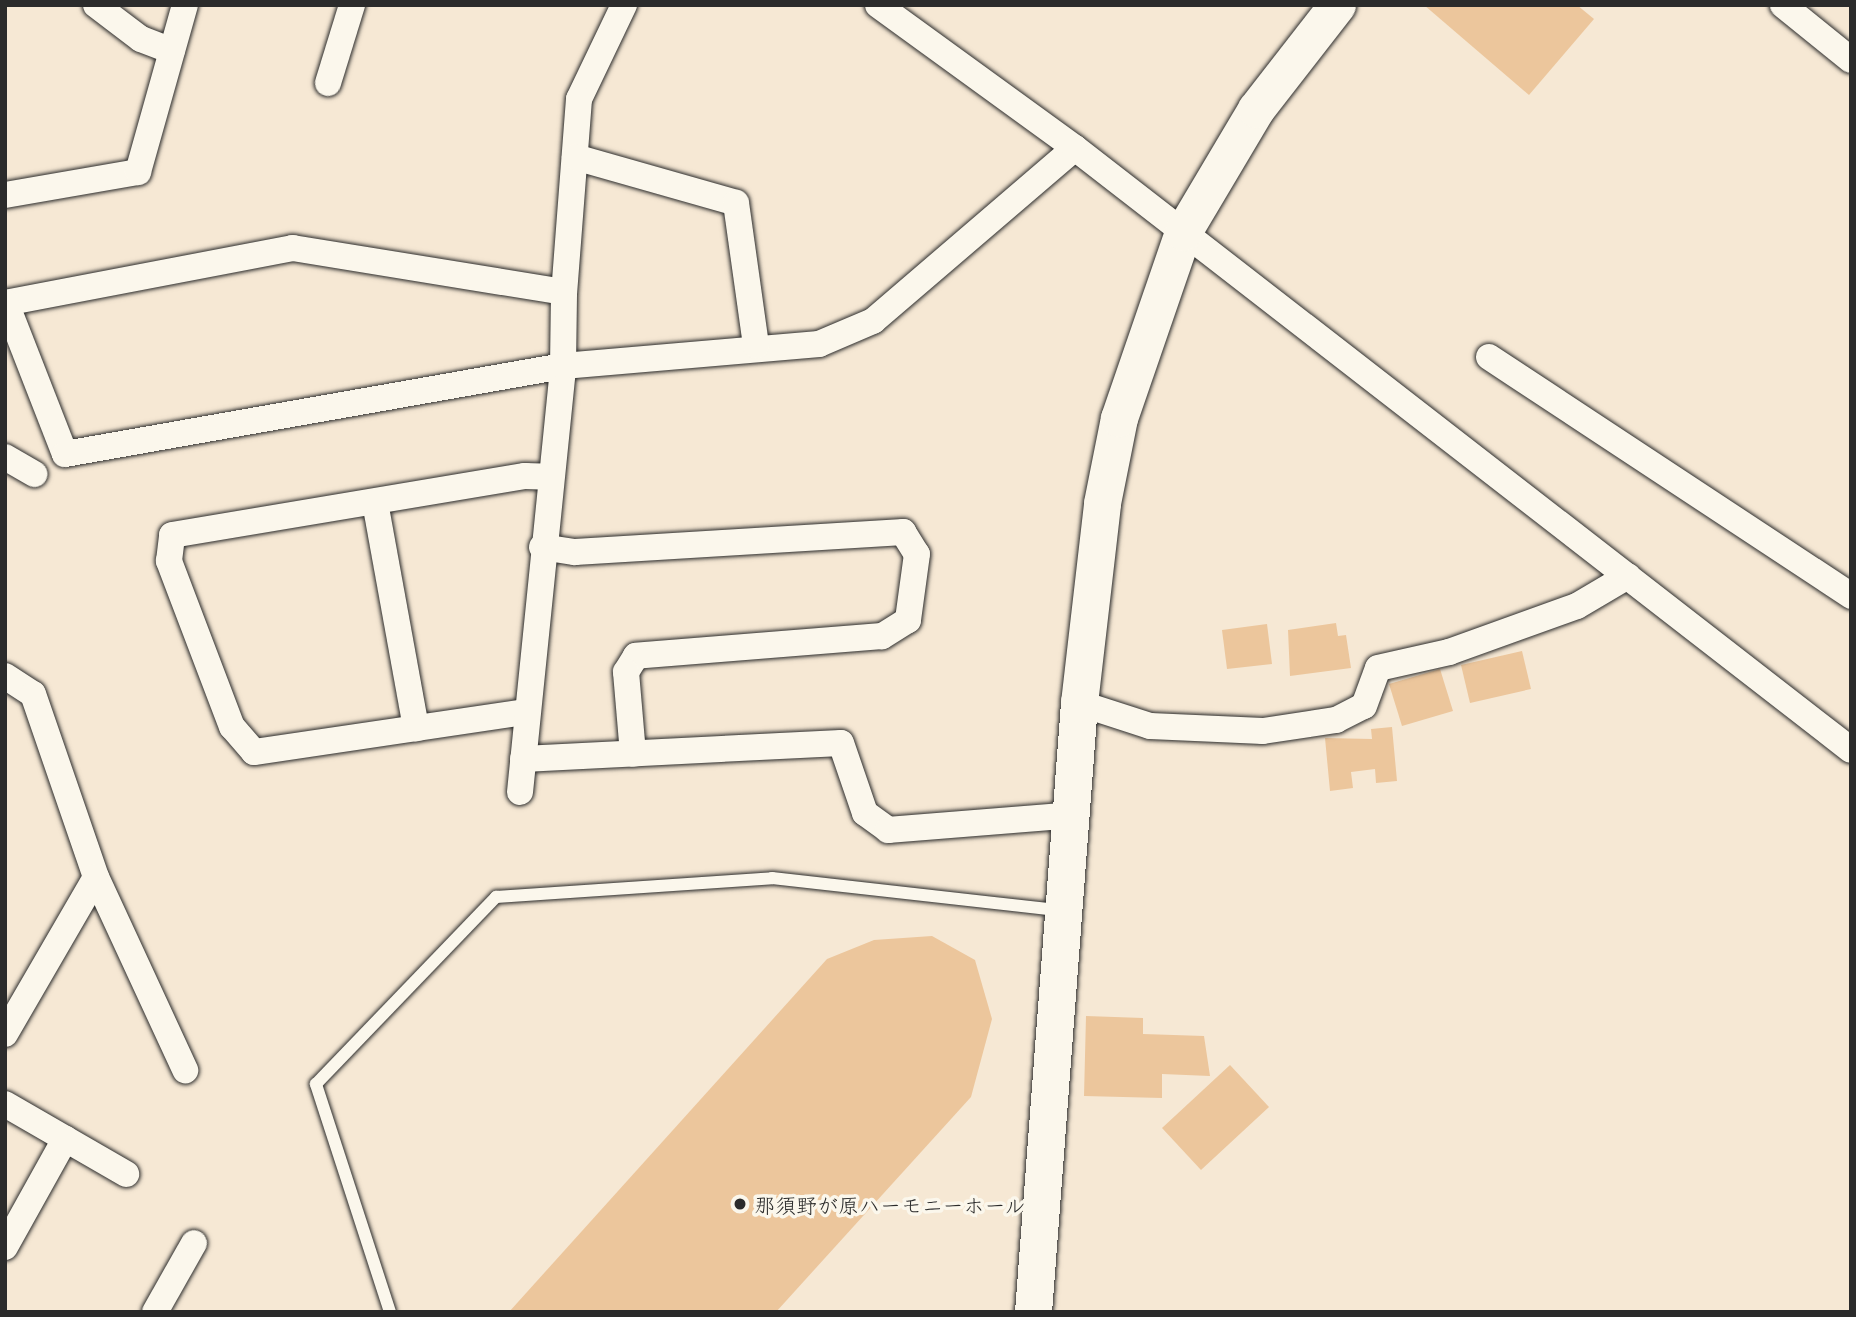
<!DOCTYPE html>
<html>
<head>
<meta charset="utf-8">
<style>
  body { margin:0 }
  #map { position:relative; width:1856px; height:1317px; overflow:hidden; background:#f6e8d4; font-family:"Playpen Sans","Klee One",sans-serif }
  div>[style] { position:absolute }
  .building>* { inset:0; background:#ecc69c }
  .roads { filter:drop-shadow(0 0 2px #2b2b2b) drop-shadow(0 0 2px #2b2b2b) }
  .lane>* { height:12px; margin:-6px; padding:0 6px; transform-origin:6px; border-radius:6px; background:#fbf7ec }
  .street>* { height:26px; margin:-13px; padding:0 13px; transform-origin:13px; border-radius:13px; background:#fbf7ec }
  .secondary>* { height:37px; margin:-18.5px; padding:0 18.5px; transform-origin:18.5px; border-radius:18.5px; background:#fbf7ec }
  .dots>* { width:19px; height:19px; translate:-50% -50%; box-sizing:border-box; border:4px solid #fbf7ec; border-radius:50% }
  span { translate:-50% -50%; white-space:nowrap; text-align:center; line-height:1.15; -webkit-text-stroke:7px #fbf7ec; paint-order:stroke }
  .poi-label { font-size:21px; color:#2b2b2b }
  .left { translate:0 -50%; text-align:left }
  .frame { position:absolute; inset:0; border:7px solid #2b2b2b; pointer-events:none }
</style>
</head>
<body>
<div id="map">
  <div class="building">
    <i style="clip-path:polygon(1424px 5px,1577px 5px,1594px 19px,1529px 95px)"></i>
    <i style="clip-path:polygon(1336px 623px,1338px 636px,1346px 635px,1351px 668px,1290px 676px,1288px 630px)"></i>
    <i style="clip-path:polygon(1267px 624px,1272px 664px,1227px 669px,1222px 630px)"></i>
    <i style="clip-path:polygon(1522px 651px,1531px 689px,1470px 703px,1461px 665px)"></i>
    <i style="clip-path:polygon(1440px 669px,1453px 711px,1402px 726px,1389px 684px)"></i>
    <i style="clip-path:polygon(1392px 727px,1397px 781px,1376px 783px,1375px 769px,1351px 772px,1353px 788px,1330px 791px,1325px 738px,1372px 739px,1371px 729px)"></i>
    <i style="clip-path:polygon(932px 936px,975px 960px,992px 1019px,971px 1097px,776px 1312px,509px 1312px,827px 959px,874px 940px)"></i>
    <i style="clip-path:polygon(1086px 1016px,1143px 1018px,1143px 1034px,1204px 1036px,1210px 1076px,1162px 1074px,1162px 1098px,1084px 1096px)"></i>
    <i style="clip-path:polygon(1230px 1065px,1269px 1107px,1201px 1170px,1162px 1128px)"></i>
  </div>
  <div class="roads">
    <div class="lane">
      <i style="left:390px;top:1312px;width:240px;rotate:-108deg"></i>
      <i style="left:316px;top:1084px;width:260px;rotate:-46.1deg"></i>
      <i style="left:496px;top:897px;width:277px;rotate:-3.9deg"></i>
      <i style="left:772px;top:878px;width:289px;rotate:6.4deg"></i>
    </div>
    <div class="street">
      <i style="left:96px;top:5px;width:56px;rotate:37.1deg"></i>
      <i style="left:141px;top:39px;width:33px;rotate:21deg"></i>
      <i style="left:624px;top:5px;width:104px;rotate:115.6deg"></i>
      <i style="left:579px;top:99px;width:194px;rotate:94.4deg"></i>
      <i style="left:564px;top:292px;width:275px;rotate:-170.8deg"></i>
      <i style="left:293px;top:248px;width:292px;rotate:169.2deg"></i>
      <i style="left:6px;top:303px;width:162px;rotate:68.7deg"></i>
      <i style="left:65px;top:454px;width:506px;rotate:-10.02deg"></i>
      <i style="left:563px;top:366px;width:257px;rotate:-4.9deg"></i>
      <i style="left:819px;top:344px;width:59px;rotate:-23.1deg"></i>
      <i style="left:873px;top:321px;width:266px;rotate:-40.6deg"></i>
      <i style="left:878px;top:5px;width:243px;rotate:36deg"></i>
      <i style="left:1075px;top:148px;width:982px;rotate:37.8deg"></i>
      <i style="left:1783px;top:5px;width:87px;rotate:39deg"></i>
      <i style="left:328px;top:83px;width:82px;rotate:-72.9deg"></i>
      <i style="left:575px;top:157px;width:167px;rotate:15.9deg"></i>
      <i style="left:736px;top:203px;width:144px;rotate:82deg"></i>
      <i style="left:5px;top:195px;width:135px;rotate:-9.8deg"></i>
      <i style="left:138px;top:172px;width:173px;rotate:-74.3deg"></i>
      <i style="left:1489px;top:357px;width:434px;rotate:33.4deg"></i>
      <i style="left:5px;top:457px;width:34px;rotate:30deg"></i>
      <i style="left:375px;top:502px;width:230px;rotate:79.7deg"></i>
      <i style="left:542px;top:547px;width:33px;rotate:9deg"></i>
      <i style="left:575px;top:552px;width:329px;rotate:-3.5deg"></i>
      <i style="left:903px;top:532px;width:26px;rotate:58deg"></i>
      <i style="left:917px;top:554px;width:67px;rotate:97.8deg"></i>
      <i style="left:908px;top:620px;width:31px;rotate:148deg"></i>
      <i style="left:882px;top:636px;width:247px;rotate:175.4deg"></i>
      <i style="left:636px;top:656px;width:19px;rotate:122deg"></i>
      <i style="left:626px;top:672px;width:82px;rotate:85.1deg"></i>
      <i style="left:5px;top:676px;width:33px;rotate:33deg"></i>
      <i style="left:33px;top:694px;width:194px;rotate:71deg"></i>
      <i style="left:96px;top:877px;width:213px;rotate:65.2deg"></i>
      <i style="left:1079px;top:703px;width:75px;rotate:17.9deg"></i>
      <i style="left:1150px;top:726px;width:113px;rotate:2.5deg"></i>
      <i style="left:1263px;top:731px;width:74px;rotate:-8.6deg"></i>
      <i style="left:1336px;top:720px;width:31px;rotate:-27deg"></i>
      <i style="left:1364px;top:706px;width:40px;rotate:-69.8deg"></i>
      <i style="left:1378px;top:668px;width:73px;rotate:-12.7deg"></i>
      <i style="left:1449px;top:652px;width:136px;rotate:-19.8deg"></i>
      <i style="left:1577px;top:606px;width:59px;rotate:-30.5deg"></i>
      <i style="left:525px;top:712px;width:274px;rotate:171.6deg"></i>
      <i style="left:254px;top:752px;width:33px;rotate:-131deg"></i>
      <i style="left:232px;top:727px;width:178px;rotate:-110.8deg"></i>
      <i style="left:169px;top:561px;width:26px;rotate:-83deg"></i>
      <i style="left:172px;top:535px;width:358px;rotate:-9.5deg"></i>
      <i style="left:525px;top:476px;width:24px;rotate:2deg"></i>
      <i style="left:523px;top:759px;width:318px;rotate:-2.9deg"></i>
      <i style="left:841px;top:743px;width:74px;rotate:71.1deg"></i>
      <i style="left:865px;top:813px;width:29px;rotate:36deg"></i>
      <i style="left:888px;top:830px;width:187px;rotate:-4.6deg"></i>
      <i style="left:520px;top:792px;width:428px;rotate:-84.2deg"></i>
      <i style="left:563px;top:366px;width:74px;rotate:-89.2deg"></i>
      <i style="left:5px;top:1034px;width:181px;rotate:-59.9deg"></i>
      <i style="left:5px;top:1104px;width:140px;rotate:30deg"></i>
      <i style="left:5px;top:1247px;width:124px;rotate:-60.9deg"></i>
      <i style="left:155px;top:1312px;width:79px;rotate:-60.5deg"></i>
    </div>
    <div class="secondary">
      <i style="left:1033px;top:1312px;width:611px;rotate:-85.68deg"></i>
      <i style="left:1079px;top:703px;width:201px;rotate:-83.4deg"></i>
      <i style="left:1102px;top:503px;width:87px;rotate:-78.7deg"></i>
      <i style="left:1119px;top:418px;width:197px;rotate:-71deg"></i>
      <i style="left:1183px;top:232px;width:143px;rotate:-59.3deg"></i>
      <i style="left:1256px;top:109px;width:132px;rotate:-52.1deg"></i>
    </div>
  </div>
  <div class="dots">
    <i style="left:740px;top:1204px;background:#2b2b2b"></i>
  </div>
  <div class="poi-label">
    <span class="left" style="left:754px;top:1204px">那須野が原ハーモニーホール</span>
  </div>
  <div class="frame"></div>
</div>
</body>
</html>
